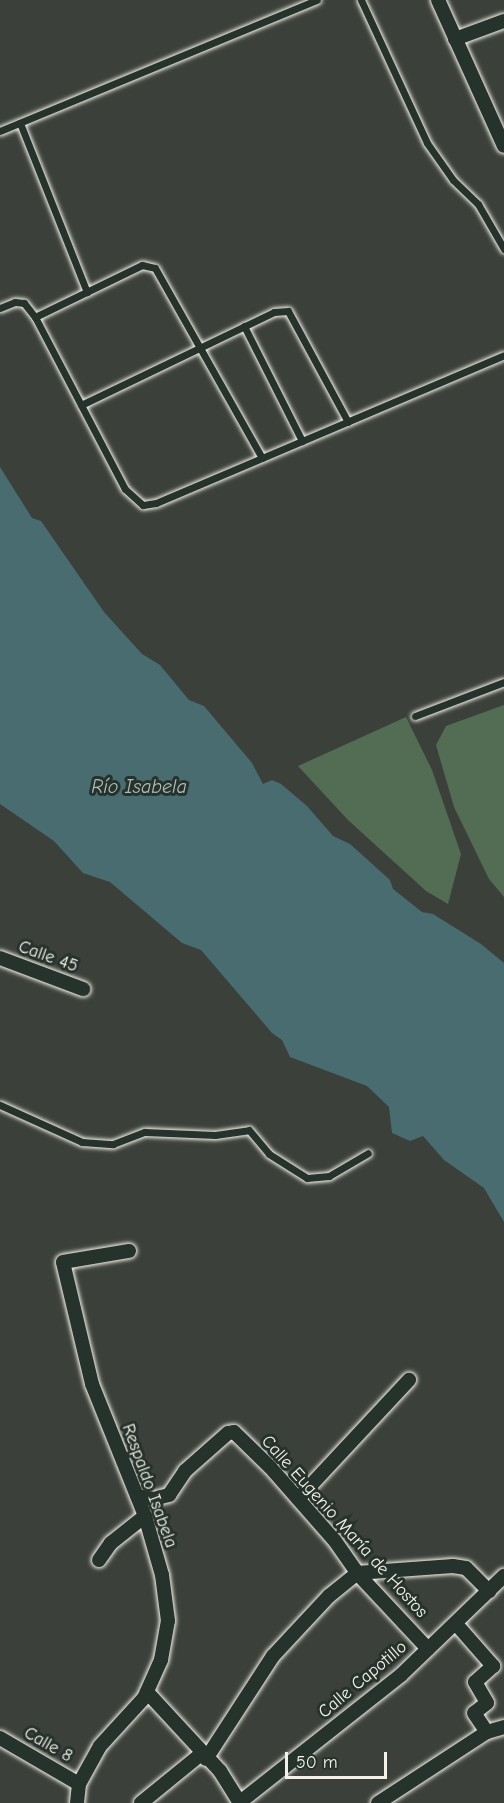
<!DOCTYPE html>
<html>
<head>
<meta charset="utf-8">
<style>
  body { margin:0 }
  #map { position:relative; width:504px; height:1803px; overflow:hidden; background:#3b403a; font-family:"Comic Neue",sans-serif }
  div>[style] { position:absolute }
  .green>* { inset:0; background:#536d54 }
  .water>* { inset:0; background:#496c70 }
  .roads { filter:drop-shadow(0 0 2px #f4f1e8) drop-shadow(0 0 2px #f4f1e8) }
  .lane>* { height:7px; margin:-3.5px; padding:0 3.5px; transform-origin:3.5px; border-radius:3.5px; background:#26332d }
  .street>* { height:14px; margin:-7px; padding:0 7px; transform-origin:7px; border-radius:7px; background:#26332d }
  span { translate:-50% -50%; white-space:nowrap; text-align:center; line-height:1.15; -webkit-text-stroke:6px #26332d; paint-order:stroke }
  .street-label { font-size:18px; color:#f4f1e8 }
  .water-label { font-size:20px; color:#b0bcb8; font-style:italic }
  .scale { position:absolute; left:285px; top:1752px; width:102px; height:27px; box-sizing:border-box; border:3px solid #f4f1e8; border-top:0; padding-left:8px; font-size:18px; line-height:21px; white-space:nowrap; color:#f4f1e8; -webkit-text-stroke:4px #26332d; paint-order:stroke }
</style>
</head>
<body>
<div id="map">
  <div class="green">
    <i style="clip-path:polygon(504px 705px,504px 897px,489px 879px,454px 807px,436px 745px,446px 726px)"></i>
    <i style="clip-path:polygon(406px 717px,432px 770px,461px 854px,448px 904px,426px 891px,348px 820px,298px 766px)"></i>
  </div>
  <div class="water">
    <i style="clip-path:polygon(0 467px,32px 518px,41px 521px,104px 612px,142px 654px,160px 665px,189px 700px,204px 706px,252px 763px,263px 784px,272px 780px,281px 784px,307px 806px,333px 836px,350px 844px,390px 880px,393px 889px,422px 912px,433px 914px,481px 944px,504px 963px,504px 1222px,484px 1188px,444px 1160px,423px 1136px,410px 1141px,392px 1133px,389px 1107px,367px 1086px,290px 1057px,282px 1040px,272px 1033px,201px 950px,182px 943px,110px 882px,83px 873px,54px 841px,0 804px)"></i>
  </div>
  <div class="roads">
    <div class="lane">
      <i style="left:361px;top:0;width:157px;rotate:65.2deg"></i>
      <i style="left:427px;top:143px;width:45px;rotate:54.9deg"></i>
      <i style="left:453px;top:180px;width:35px;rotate:44deg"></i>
      <i style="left:478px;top:204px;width:52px;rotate:60deg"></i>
      <i style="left:20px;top:123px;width:182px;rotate:68.4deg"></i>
      <i style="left:0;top:131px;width:343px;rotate:-22.5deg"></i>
      <i style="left:0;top:308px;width:16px;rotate:-22deg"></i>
      <i style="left:15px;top:302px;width:9px;rotate:6deg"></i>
      <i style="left:24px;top:303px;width:18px;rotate:52deg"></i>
      <i style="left:35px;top:317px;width:194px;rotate:62.4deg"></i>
      <i style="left:125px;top:489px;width:24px;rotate:42deg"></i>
      <i style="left:143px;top:505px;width:13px;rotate:-9deg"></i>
      <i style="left:156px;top:503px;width:378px;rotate:-23deg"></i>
      <i style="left:35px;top:317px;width:119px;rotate:-25.9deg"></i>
      <i style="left:142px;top:265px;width:13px;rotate:13deg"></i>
      <i style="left:155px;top:268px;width:218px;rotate:60.6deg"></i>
      <i style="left:244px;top:326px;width:129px;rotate:63.2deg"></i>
      <i style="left:81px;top:405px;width:214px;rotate:-25.7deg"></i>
      <i style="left:274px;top:312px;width:14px;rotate:-4deg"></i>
      <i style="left:288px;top:311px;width:126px;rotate:61.6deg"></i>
      <i style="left:415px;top:716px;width:95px;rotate:-20.9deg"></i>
      <i style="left:0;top:1105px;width:90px;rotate:24.3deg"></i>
      <i style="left:82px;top:1142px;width:31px;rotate:4deg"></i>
      <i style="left:113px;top:1144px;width:34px;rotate:-21deg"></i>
      <i style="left:145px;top:1132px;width:70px;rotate:2.5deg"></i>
      <i style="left:215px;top:1135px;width:34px;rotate:-8deg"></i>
      <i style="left:249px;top:1130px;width:31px;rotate:50deg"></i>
      <i style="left:269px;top:1154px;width:45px;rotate:32.3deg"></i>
      <i style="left:307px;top:1178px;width:22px;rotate:-5deg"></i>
      <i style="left:329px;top:1176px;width:45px;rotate:-30.5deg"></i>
    </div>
    <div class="street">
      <i style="left:438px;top:0;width:160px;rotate:65.7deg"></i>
      <i style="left:455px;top:39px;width:52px;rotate:-20.2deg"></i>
      <i style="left:0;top:958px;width:89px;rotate:20.5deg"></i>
      <i style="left:137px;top:1496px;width:17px;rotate:10deg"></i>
      <i style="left:154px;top:1499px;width:16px;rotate:-15deg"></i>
      <i style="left:169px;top:1495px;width:29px;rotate:-56deg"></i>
      <i style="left:185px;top:1471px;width:57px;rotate:-41.5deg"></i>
      <i style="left:228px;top:1433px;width:6px;rotate:-9deg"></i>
      <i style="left:234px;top:1432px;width:50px;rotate:44.2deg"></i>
      <i style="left:270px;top:1467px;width:98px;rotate:48.7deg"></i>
      <i style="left:335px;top:1541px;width:39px;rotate:55deg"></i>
      <i style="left:357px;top:1573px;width:104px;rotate:46.9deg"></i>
      <i style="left:298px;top:1499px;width:163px;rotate:-47deg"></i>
      <i style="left:99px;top:1560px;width:21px;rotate:-55deg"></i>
      <i style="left:111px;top:1543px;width:43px;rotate:-38.5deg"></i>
      <i style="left:457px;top:1625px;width:55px;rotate:48.7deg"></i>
      <i style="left:493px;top:1666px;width:24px;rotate:138deg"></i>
      <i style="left:475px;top:1682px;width:24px;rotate:60deg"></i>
      <i style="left:487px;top:1703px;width:16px;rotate:142deg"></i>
      <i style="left:474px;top:1713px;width:23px;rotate:56deg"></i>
      <i style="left:147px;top:1692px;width:108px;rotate:47.3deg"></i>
      <i style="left:220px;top:1771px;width:38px;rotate:58deg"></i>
      <i style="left:0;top:1738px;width:91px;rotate:30.2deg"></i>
      <i style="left:206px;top:1759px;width:123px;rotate:-57deg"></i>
      <i style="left:273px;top:1656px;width:82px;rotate:-47deg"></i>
      <i style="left:329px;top:1596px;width:36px;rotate:-39deg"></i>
      <i style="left:357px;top:1573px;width:96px;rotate:-4.2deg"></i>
      <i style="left:453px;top:1566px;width:13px;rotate:9deg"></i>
      <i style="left:466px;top:1568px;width:33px;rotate:45deg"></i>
      <i style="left:77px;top:1803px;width:19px;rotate:-84deg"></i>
      <i style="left:79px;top:1784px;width:43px;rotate:-61.1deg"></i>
      <i style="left:100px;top:1746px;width:65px;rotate:-47.5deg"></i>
      <i style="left:144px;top:1698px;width:42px;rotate:-65.9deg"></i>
      <i style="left:161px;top:1660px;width:40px;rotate:-80deg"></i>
      <i style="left:168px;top:1621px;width:46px;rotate:-97.4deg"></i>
      <i style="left:162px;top:1575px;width:61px;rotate:-106.1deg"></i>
      <i style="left:145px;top:1516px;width:142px;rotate:-111.9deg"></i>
      <i style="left:92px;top:1384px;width:125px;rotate:-103.4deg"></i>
      <i style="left:63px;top:1262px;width:67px;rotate:-9.5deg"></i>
      <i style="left:141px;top:1803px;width:77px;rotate:-39.2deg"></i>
      <i style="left:239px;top:1803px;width:206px;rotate:-38.3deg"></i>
      <i style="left:401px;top:1675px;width:143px;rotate:-43.9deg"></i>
      <i style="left:378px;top:1803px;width:130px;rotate:-33.1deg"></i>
      <i style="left:487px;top:1732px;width:18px;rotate:-16deg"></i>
    </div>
  </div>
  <div class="street-label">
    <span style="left:48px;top:957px;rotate:20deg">Calle 45</span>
    <span style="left:149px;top:1486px;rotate:70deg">Respaldo Isabela</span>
    <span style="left:344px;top:1527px;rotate:48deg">Calle Eugenio María de Hostos</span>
    <span style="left:363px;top:1680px;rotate:-40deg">Calle Capotillo</span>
    <span style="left:48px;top:1745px;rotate:30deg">Calle 8</span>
  </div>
  <div class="water-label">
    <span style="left:139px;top:786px">Río Isabela</span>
  </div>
  <div class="scale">50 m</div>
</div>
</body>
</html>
